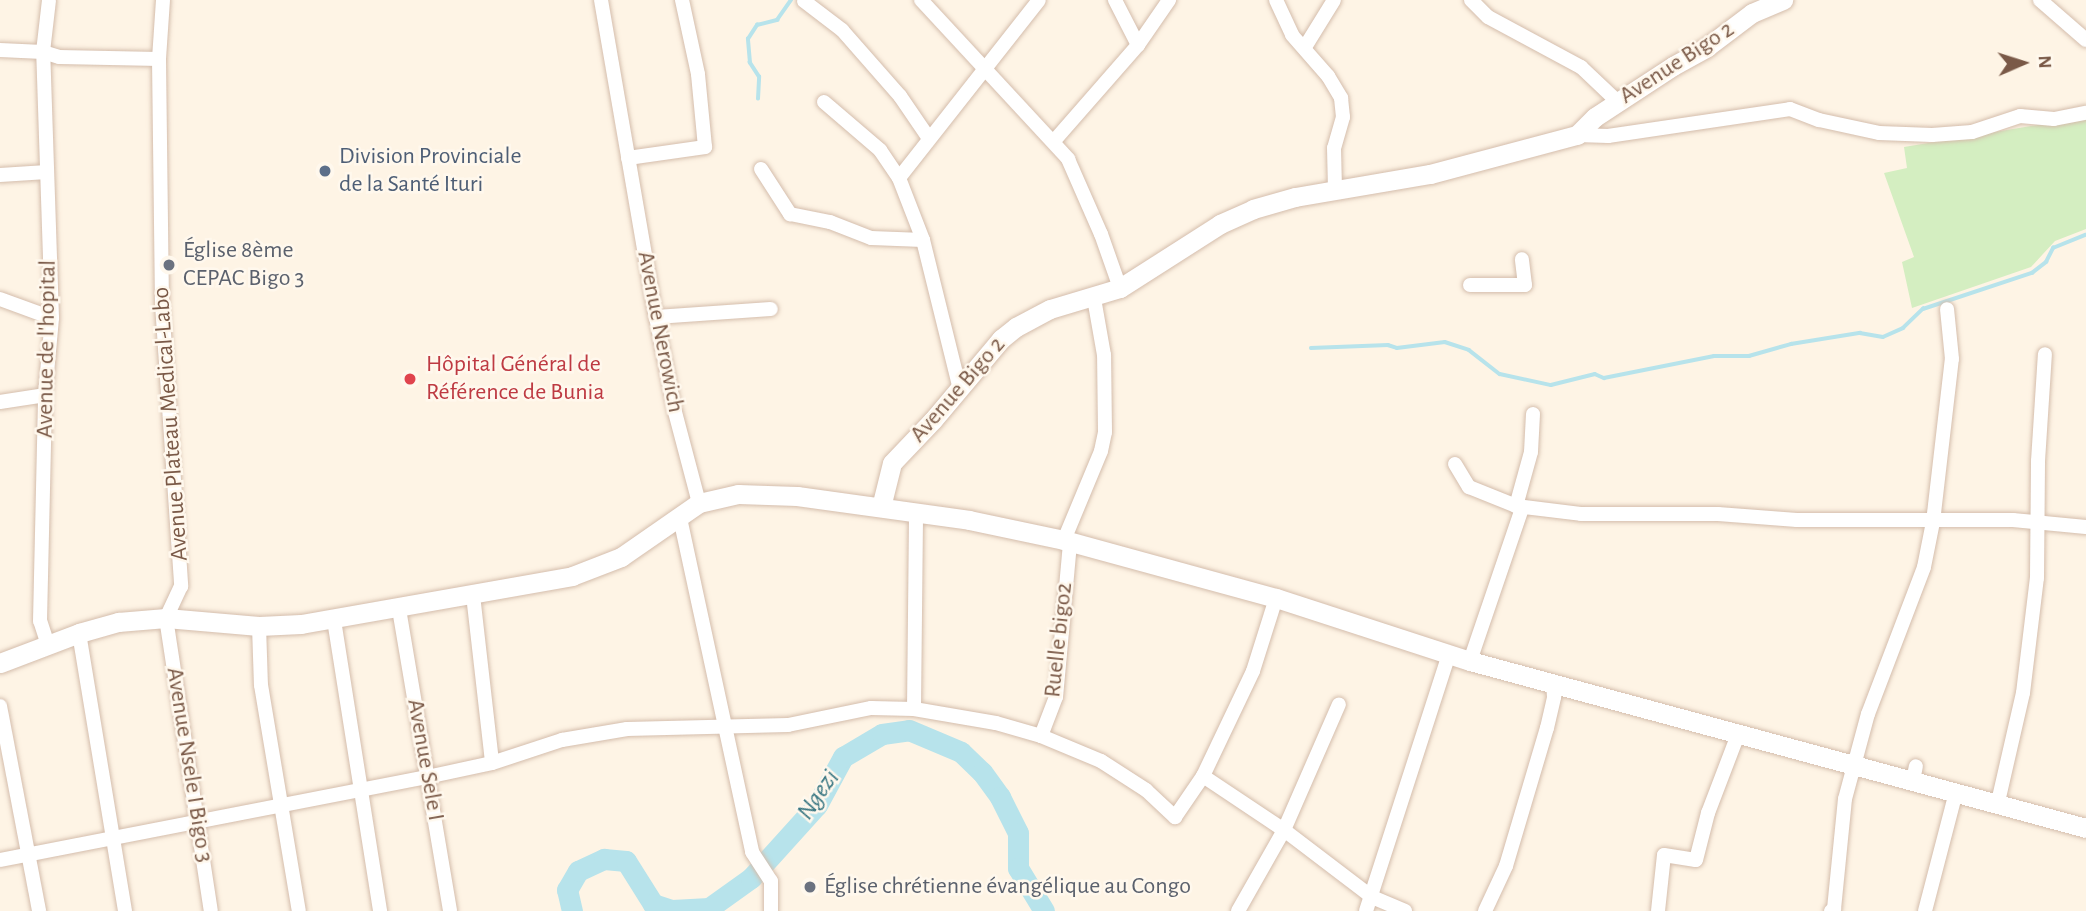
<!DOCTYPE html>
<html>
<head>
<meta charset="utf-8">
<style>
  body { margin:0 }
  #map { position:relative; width:2086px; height:911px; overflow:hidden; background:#fef4e5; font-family:"Alegreya Sans",sans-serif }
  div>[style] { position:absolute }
  .green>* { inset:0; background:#d4eec1 }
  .stream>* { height:3.5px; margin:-1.75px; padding:0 1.75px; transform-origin:1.75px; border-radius:1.75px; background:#b7e3eb }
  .river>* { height:21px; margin:-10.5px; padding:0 10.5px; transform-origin:10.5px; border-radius:10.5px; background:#b7e3eb }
  .roads { filter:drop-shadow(0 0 2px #d4bdac) drop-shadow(0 0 2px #d4bdac) }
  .street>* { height:14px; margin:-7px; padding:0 7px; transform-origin:7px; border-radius:7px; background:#fff }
  .secondary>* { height:19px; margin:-9.5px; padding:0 9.5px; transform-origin:9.5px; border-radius:9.5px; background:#fff }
  .dots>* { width:19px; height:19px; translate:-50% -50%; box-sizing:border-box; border:4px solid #fff8ed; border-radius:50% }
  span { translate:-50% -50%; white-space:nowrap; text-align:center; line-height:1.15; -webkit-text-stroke:5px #fff8ed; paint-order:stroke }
  .street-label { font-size:24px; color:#7a5947 }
  .service-label { font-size:24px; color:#4e5e75 }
  .left { translate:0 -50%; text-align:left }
  .worship-label { font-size:24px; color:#5b616d }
  .health-label { font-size:24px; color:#be3a42 }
  .water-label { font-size:26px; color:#387682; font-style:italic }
  .north { position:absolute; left:1988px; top:28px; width:70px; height:70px; -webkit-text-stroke:5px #fff8ed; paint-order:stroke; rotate:87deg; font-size:19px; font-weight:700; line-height:28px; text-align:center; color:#7a5947 }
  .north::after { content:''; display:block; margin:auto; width:24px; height:32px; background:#7a5947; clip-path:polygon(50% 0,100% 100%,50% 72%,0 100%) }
</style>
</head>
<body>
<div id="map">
  <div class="green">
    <i style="clip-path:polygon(2086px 117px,2086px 229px,2055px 241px,2031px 267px,1912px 308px,1902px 262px,1914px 257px,1884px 173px,1907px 168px,1904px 147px)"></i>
  </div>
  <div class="stream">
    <i style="left:758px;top:99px;width:22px;rotate:-87deg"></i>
    <i style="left:759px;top:77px;width:17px;rotate:-123deg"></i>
    <i style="left:750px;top:63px;width:24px;rotate:-95deg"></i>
    <i style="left:748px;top:39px;width:17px;rotate:-57deg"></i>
    <i style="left:757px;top:25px;width:21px;rotate:-14deg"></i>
    <i style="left:777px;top:20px;width:24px;rotate:-55deg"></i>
    <i style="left:1311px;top:348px;width:77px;rotate:-2.2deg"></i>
    <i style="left:1388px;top:345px;width:9px;rotate:18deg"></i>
    <i style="left:1397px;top:348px;width:48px;rotate:-7.1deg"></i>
    <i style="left:1445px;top:342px;width:25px;rotate:18deg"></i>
    <i style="left:1469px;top:350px;width:39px;rotate:38deg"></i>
    <i style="left:1500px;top:374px;width:52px;rotate:12.2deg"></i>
    <i style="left:1551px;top:385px;width:45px;rotate:-14deg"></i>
    <i style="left:1595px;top:374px;width:10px;rotate:24deg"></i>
    <i style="left:1604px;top:378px;width:112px;rotate:-11.3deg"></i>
    <i style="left:1714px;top:356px;width:35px"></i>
    <i style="left:1749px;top:356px;width:44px;rotate:-15.9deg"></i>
    <i style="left:1791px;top:344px;width:70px;rotate:-9.1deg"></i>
    <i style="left:1860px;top:333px;width:23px;rotate:10deg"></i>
    <i style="left:1883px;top:337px;width:22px;rotate:-24deg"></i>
    <i style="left:1903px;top:328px;width:28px;rotate:-44deg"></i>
    <i style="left:1923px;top:309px;width:115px;rotate:-18.3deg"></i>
    <i style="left:2032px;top:273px;width:18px;rotate:-38deg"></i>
    <i style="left:2046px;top:262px;width:16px;rotate:-63deg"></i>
    <i style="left:2053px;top:248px;width:35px;rotate:-22deg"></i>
  </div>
  <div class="river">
    <i style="left:572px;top:911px;width:22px;rotate:-103deg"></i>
    <i style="left:567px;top:890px;width:22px;rotate:-60deg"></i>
    <i style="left:578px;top:871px;width:29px;rotate:-25deg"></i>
    <i style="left:604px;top:859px;width:22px;rotate:5deg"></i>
    <i style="left:626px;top:861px;width:51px;rotate:57.9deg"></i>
    <i style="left:653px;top:904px;width:20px;rotate:18deg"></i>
    <i style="left:672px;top:910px;width:37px;rotate:-3deg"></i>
    <i style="left:709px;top:908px;width:52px;rotate:-35.5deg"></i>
    <i style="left:751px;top:878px;width:98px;rotate:-47.9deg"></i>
    <i style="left:817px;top:805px;width:55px;rotate:-61.6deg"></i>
    <i style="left:843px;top:757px;width:45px;rotate:-30.5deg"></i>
    <i style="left:882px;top:734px;width:27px;rotate:-8deg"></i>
    <i style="left:909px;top:730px;width:56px;rotate:22.9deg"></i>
    <i style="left:961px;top:752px;width:29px;rotate:44deg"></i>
    <i style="left:982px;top:772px;width:31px;rotate:54deg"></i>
    <i style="left:1000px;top:797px;width:40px;rotate:63.4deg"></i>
    <i style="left:1018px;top:833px;width:35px;rotate:90deg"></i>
    <i style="left:1018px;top:868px;width:50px;rotate:58.8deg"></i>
  </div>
  <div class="roads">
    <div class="street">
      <i style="left:163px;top:0;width:59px;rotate:93.9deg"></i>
      <i style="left:159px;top:59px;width:245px;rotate:89.3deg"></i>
      <i style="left:162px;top:304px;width:283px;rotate:86.1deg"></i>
      <i style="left:181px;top:586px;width:35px;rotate:115deg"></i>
      <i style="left:166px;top:618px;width:296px;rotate:81.3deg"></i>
      <i style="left:601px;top:0;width:322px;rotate:80.2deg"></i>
      <i style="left:656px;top:317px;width:97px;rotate:78.7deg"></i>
      <i style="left:675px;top:412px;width:94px;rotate:75.2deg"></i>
      <i style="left:921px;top:0;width:217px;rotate:47.2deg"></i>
      <i style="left:1068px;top:159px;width:82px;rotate:66.3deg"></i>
      <i style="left:1101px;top:234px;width:57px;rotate:70.6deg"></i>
      <i style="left:1276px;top:0;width:38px;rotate:65deg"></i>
      <i style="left:1292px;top:35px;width:55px;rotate:48.7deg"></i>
      <i style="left:1328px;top:76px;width:26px;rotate:59deg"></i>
      <i style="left:1341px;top:98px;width:19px;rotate:84deg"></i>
      <i style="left:1343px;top:117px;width:32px;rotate:106deg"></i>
      <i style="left:1334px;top:148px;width:41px;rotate:88.6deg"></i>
      <i style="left:1471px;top:0;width:24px;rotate:45deg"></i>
      <i style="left:1488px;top:17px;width:106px;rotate:28.3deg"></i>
      <i style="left:1581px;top:67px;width:51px;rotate:43.4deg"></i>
      <i style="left:2040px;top:0;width:61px;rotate:41deg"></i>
      <i style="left:804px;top:1px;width:48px;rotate:37.3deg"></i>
      <i style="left:842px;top:30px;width:88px;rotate:48.7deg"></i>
      <i style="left:900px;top:96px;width:50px;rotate:55.7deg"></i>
      <i style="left:1138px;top:45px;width:55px;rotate:-55.4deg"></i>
      <i style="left:1305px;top:47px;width:55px;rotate:-58.3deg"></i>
      <i style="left:0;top:50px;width:43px;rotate:2.7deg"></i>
      <i style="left:43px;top:52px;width:17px;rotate:17deg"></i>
      <i style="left:59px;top:57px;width:100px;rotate:1.1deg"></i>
      <i style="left:824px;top:102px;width:74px;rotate:40.6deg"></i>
      <i style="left:880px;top:150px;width:34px;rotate:56deg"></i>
      <i style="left:899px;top:178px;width:66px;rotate:68.8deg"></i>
      <i style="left:923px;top:240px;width:149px;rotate:76.1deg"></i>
      <i style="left:1577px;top:135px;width:31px;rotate:2deg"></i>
      <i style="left:1608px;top:136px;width:184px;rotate:-8.4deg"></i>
      <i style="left:1790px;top:109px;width:31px;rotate:21deg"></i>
      <i style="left:1819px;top:120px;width:61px;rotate:12.2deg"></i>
      <i style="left:1879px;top:133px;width:53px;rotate:2.2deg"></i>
      <i style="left:1932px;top:135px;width:40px;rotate:-4.3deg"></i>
      <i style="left:1972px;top:132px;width:51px;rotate:-18.4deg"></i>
      <i style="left:2020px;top:116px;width:34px;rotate:5deg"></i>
      <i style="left:2054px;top:119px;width:33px;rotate:-11deg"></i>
      <i style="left:1054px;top:141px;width:128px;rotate:-48.8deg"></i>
      <i style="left:1138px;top:45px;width:51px;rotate:-117.1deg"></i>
      <i style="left:628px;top:158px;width:78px;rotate:-8.1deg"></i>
      <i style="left:705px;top:147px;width:73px;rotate:-95.5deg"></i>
      <i style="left:698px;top:74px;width:76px;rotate:-102.2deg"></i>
      <i style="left:761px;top:169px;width:54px;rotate:57.2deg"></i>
      <i style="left:790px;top:214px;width:41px;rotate:11.3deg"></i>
      <i style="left:830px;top:222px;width:44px;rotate:21.3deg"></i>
      <i style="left:871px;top:238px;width:52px;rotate:2.2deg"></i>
      <i style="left:0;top:175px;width:47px;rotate:-3.7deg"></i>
      <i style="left:899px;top:178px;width:226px;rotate:-51.8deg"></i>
      <i style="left:1470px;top:285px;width:55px"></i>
      <i style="left:1525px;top:285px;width:26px;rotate:-97deg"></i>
      <i style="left:0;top:299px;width:55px;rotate:20.1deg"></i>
      <i style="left:656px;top:317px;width:115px;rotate:-4deg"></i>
      <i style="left:0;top:402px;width:46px;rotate:-8.8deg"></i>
      <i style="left:1455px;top:464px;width:27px;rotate:59deg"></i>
      <i style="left:1469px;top:487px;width:51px;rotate:22deg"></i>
      <i style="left:1516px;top:506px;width:65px;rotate:7deg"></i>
      <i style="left:1581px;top:514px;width:137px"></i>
      <i style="left:1718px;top:514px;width:79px;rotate:4.3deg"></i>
      <i style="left:1797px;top:520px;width:216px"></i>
      <i style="left:2013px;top:520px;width:73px;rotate:5.5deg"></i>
      <i style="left:1516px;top:506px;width:56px;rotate:-74.5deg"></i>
      <i style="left:1531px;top:452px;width:38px;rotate:-87deg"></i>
      <i style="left:680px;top:518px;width:342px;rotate:77.8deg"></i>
      <i style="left:752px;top:852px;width:35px;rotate:57deg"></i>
      <i style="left:771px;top:881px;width:30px;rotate:90deg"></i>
      <i style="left:1064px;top:540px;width:96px;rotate:-67.4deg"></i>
      <i style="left:1101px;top:451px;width:19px;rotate:-78deg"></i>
      <i style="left:1105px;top:432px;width:77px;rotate:-90.7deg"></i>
      <i style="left:1104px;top:355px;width:58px;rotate:-100deg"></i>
      <i style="left:473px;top:595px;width:169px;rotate:83.5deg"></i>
      <i style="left:399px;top:609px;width:306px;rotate:80.4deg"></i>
      <i style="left:334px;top:620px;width:295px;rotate:81deg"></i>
      <i style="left:259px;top:626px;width:59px;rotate:88.1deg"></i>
      <i style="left:261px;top:685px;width:229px;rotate:80.5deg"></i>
      <i style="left:79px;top:633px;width:282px;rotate:80.6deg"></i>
      <i style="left:48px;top:645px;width:25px;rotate:-108deg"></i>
      <i style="left:40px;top:621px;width:226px;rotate:-88.7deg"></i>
      <i style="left:45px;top:395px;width:77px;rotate:-84.8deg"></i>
      <i style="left:52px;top:318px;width:266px;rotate:-91.9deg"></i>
      <i style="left:43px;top:52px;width:52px;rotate:-83.4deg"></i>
      <i style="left:1470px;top:661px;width:162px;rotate:-71.2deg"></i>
      <i style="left:0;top:706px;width:209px;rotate:79.2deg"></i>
      <i style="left:914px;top:709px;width:197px;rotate:-89.4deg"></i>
      <i style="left:1041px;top:736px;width:42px;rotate:-69deg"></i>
      <i style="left:1056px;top:697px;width:156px;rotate:-84.8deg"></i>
      <i style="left:1203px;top:776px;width:97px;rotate:33.7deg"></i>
      <i style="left:1284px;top:830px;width:111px;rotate:37.3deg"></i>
      <i style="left:1372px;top:897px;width:36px;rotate:23deg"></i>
      <i style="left:1913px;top:781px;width:15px;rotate:-79deg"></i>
      <i style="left:1998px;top:802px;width:112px;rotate:-77.1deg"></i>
      <i style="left:2023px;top:693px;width:116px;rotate:-83.1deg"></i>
      <i style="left:2037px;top:578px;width:117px;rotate:-89.5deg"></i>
      <i style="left:2038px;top:461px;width:107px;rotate:-86.3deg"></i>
      <i style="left:0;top:860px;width:435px;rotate:-11deg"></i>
      <i style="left:427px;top:777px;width:66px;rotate:-12.2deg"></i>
      <i style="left:492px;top:763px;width:74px;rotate:-18.2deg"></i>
      <i style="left:562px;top:740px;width:66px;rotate:-9.6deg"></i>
      <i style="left:627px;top:729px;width:161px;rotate:-1.4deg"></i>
      <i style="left:788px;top:725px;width:85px;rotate:-11.6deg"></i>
      <i style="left:871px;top:708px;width:43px;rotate:1.3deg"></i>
      <i style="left:914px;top:709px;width:83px;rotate:9.7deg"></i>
      <i style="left:996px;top:723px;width:47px;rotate:16.1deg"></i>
      <i style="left:1041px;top:736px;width:65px;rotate:22.6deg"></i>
      <i style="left:1101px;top:761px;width:54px;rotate:32.8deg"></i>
      <i style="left:1146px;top:790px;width:40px;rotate:43deg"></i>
      <i style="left:1175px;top:817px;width:50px;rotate:-55.7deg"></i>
      <i style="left:1203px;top:776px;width:116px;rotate:-64.5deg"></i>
      <i style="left:1253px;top:671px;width:77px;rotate:-72.5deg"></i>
      <i style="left:1238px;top:911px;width:93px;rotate:-60.4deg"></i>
      <i style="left:1284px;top:830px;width:137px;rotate:-66.4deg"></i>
      <i style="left:1366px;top:911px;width:270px;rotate:-72.1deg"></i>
      <i style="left:1485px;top:911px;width:50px;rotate:-65deg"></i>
      <i style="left:1506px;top:866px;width:144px;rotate:-73.5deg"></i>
      <i style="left:1547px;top:728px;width:32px;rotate:-77deg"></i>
      <i style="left:1554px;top:697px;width:13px;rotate:-94deg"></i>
      <i style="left:1658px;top:911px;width:56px;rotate:-83.9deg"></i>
      <i style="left:1664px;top:855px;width:32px;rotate:9deg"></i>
      <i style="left:1696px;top:860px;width:49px;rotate:-75.7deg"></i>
      <i style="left:1708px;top:813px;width:87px;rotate:-69.1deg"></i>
      <i style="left:1831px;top:911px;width:4px;rotate:-34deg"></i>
      <i style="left:1834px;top:909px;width:111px;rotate:-84.3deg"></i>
      <i style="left:1845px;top:799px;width:88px;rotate:-74.9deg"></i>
      <i style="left:1868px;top:714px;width:157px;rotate:-69.1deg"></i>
      <i style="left:1924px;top:567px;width:46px;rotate:-78.7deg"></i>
      <i style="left:1933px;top:522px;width:164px;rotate:-83.4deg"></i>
      <i style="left:1952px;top:359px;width:50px;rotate:-95.7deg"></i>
      <i style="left:1925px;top:911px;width:123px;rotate:-75.4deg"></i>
    </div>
    <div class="secondary">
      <i style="left:881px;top:507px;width:45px;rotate:-76deg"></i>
      <i style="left:892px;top:463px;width:59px;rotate:-46.4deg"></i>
      <i style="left:933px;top:420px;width:106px;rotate:-50deg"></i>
      <i style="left:1001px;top:339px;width:19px;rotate:-39deg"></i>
      <i style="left:1016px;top:327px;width:38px;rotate:-28deg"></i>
      <i style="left:1050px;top:309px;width:73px;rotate:-16.7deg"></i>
      <i style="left:1120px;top:288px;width:119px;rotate:-32.6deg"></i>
      <i style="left:1220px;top:224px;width:36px;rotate:-24deg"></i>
      <i style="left:1253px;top:209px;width:44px;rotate:-15.9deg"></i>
      <i style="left:1295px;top:197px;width:137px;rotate:-9.7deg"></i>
      <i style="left:1430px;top:174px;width:152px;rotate:-14.9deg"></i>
      <i style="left:1577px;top:135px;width:25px;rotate:-45deg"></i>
      <i style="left:1595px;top:117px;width:93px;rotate:-33.2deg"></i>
      <i style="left:1673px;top:66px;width:39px;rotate:-29deg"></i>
      <i style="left:1707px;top:47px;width:56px;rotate:-37.1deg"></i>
      <i style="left:1752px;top:13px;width:34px;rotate:-23deg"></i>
      <i style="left:0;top:663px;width:85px;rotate:-20.8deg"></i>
      <i style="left:79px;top:633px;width:41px;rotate:-15.8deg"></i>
      <i style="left:118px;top:622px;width:48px;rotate:-4.8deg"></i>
      <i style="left:166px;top:618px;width:93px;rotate:4.9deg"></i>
      <i style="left:259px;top:626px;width:42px;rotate:-2.7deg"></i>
      <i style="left:301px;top:624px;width:275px;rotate:-10deg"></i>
      <i style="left:572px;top:576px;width:53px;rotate:-21.2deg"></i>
      <i style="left:621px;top:557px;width:95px;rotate:-34.7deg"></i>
      <i style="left:699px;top:503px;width:40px;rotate:-13deg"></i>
      <i style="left:738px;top:494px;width:59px;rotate:1.9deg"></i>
      <i style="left:797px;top:496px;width:174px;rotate:7.9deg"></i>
      <i style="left:969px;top:520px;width:97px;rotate:11.9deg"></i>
      <i style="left:1064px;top:540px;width:220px;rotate:15.3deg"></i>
      <i style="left:1276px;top:598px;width:204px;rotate:18deg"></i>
      <i style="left:1470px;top:661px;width:638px;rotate:15.17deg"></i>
    </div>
  </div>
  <div class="dots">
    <i style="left:325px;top:171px;background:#5c6f8a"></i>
    <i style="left:169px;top:265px;background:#6b7280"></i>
    <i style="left:410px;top:379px;background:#e0444e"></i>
    <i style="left:810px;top:887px;background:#6b7280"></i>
  </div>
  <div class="street-label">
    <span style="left:1677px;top:63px;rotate:-33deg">Avenue Bigo 2</span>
    <span style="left:660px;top:332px;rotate:79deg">Avenue Nerowich</span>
    <span style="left:47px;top:349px;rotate:-89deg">Avenue de l'hopital</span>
    <span style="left:958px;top:390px;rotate:-49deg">Avenue Bigo 2</span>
    <span style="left:171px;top:424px;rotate:-94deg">Avenue Plateau Medical-Labo</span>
    <span style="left:1059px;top:640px;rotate:-84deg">Ruelle bigo2</span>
    <span style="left:425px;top:760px;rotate:80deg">Avenue Sele I</span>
    <span style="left:189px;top:765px;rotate:81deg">Avenue Nsele I Bigo 3</span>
  </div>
  <div class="service-label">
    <span class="left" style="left:339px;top:171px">Division Provinciale<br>de la Santé Ituri</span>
  </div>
  <div class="worship-label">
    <span class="left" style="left:183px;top:265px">Église 8ème<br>CEPAC Bigo 3</span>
    <span class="left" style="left:824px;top:887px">Église chrétienne évangélique au Congo</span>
  </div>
  <div class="health-label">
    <span class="left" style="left:426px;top:379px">Hôpital Général de<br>Référence de Bunia</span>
  </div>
  <div class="water-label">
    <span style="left:818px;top:795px;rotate:-56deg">Ngezi</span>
  </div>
  <div class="north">N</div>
</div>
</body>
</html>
